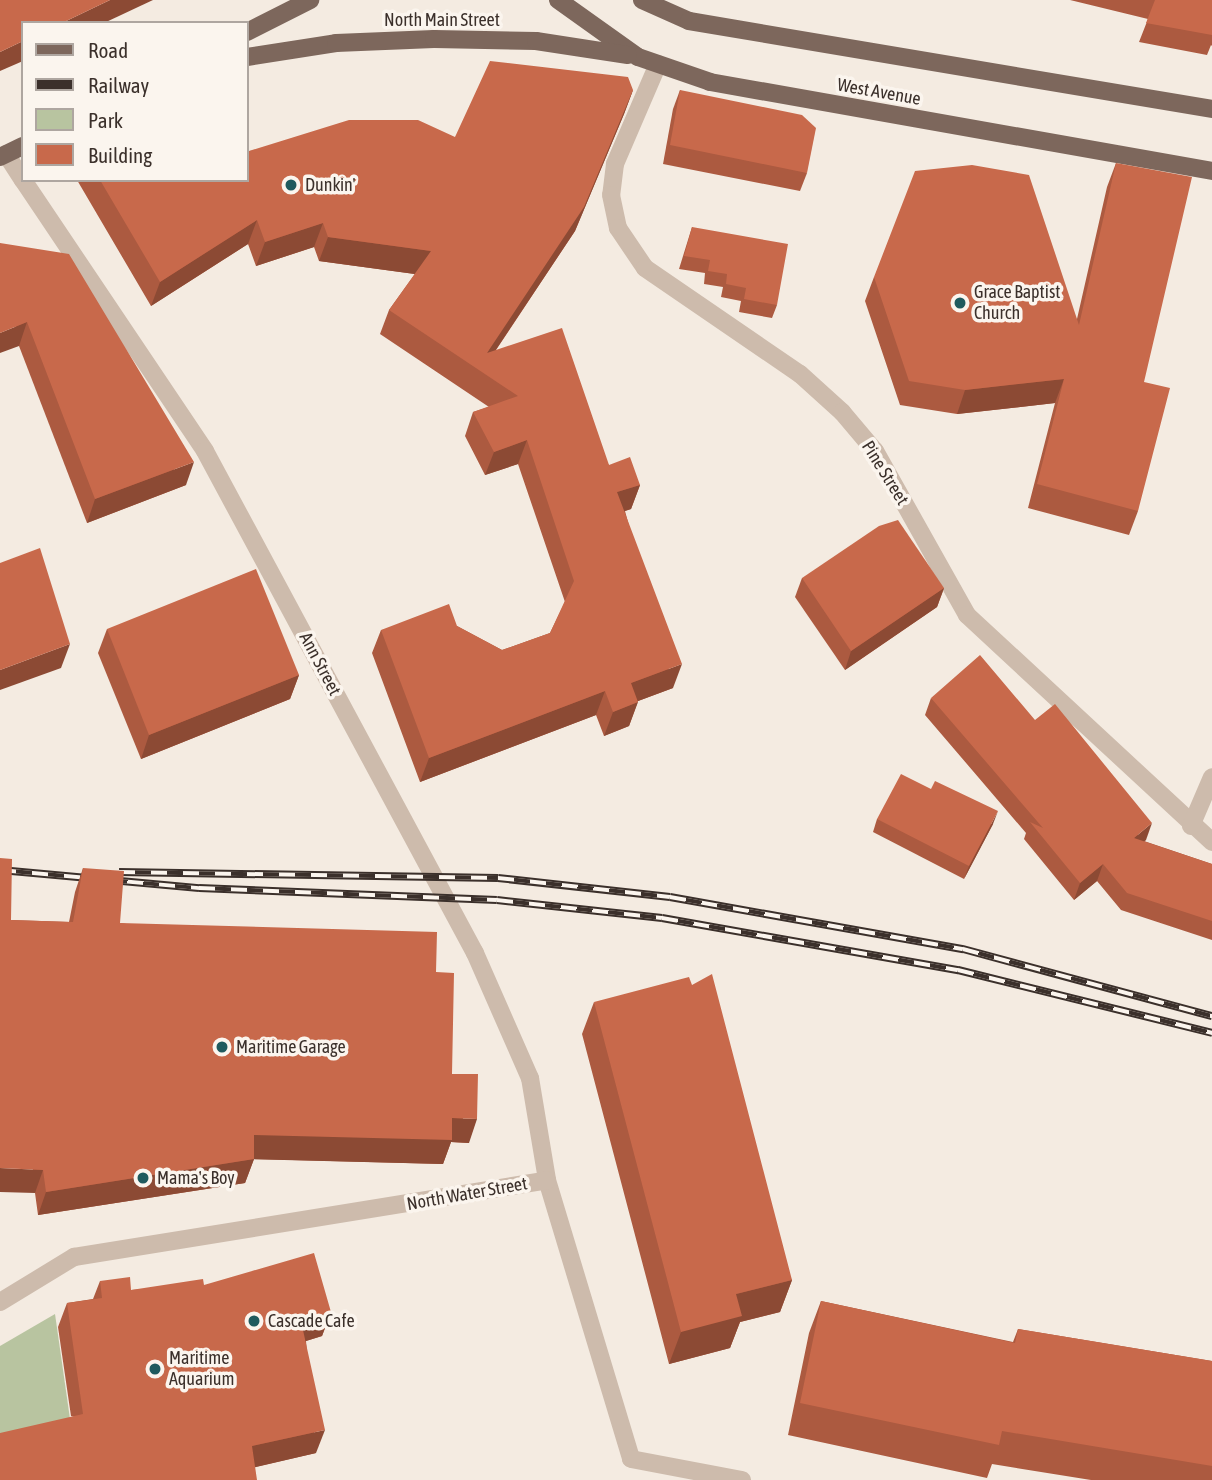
<!DOCTYPE html>
<html>
<head>
<meta charset="utf-8">
<style>
  body { margin:0 }
  #map { position:relative; width:1212px; height:1480px; overflow:hidden; background:#f4ebe1; font-family:"Asap Condensed",sans-serif }
  div>[style] { position:absolute }
  .green>* { inset:0; background:#b8c4a0 }
  .minor>* { height:18px; margin:-9px; padding:0 9px; transform-origin:9px; border-radius:9px; background:#cdbbac }
  .major>* { height:18px; margin:-9px; padding:0 9px; transform-origin:9px; border-radius:9px; background:#7d675c }
  .rail>* { height:8px; margin-top:-4px; transform-origin:0; background:repeating-linear-gradient(90deg,#fbf5ee 0 16px,#3b302b 0 32px); box-sizing:border-box; border-block:2px solid #3b302b }
  .wall>* { inset:0; background:#ac5a40 }
  .shaded-wall>* { inset:0; background:#8c4a34 }
  .building>* { inset:0; background:#c8694b }
  .dots>* { width:19px; height:19px; translate:-50% -50%; box-sizing:border-box; border:4px solid #fbf5ee; border-radius:50% }
  span { translate:-50% -50%; white-space:nowrap; text-align:center; line-height:1.15; -webkit-text-stroke:7px #fbf5ee; paint-order:stroke }
  .street-label { font-size:18px; color:#3b302b }
  .poi-label { font-size:18px; color:#3b302b }
  .left { translate:0 -50%; text-align:left }
  .legend { position:absolute; left:21px; top:21px; width:228px; height:161px; box-sizing:border-box; background:#fbf5ee; border:2px solid #aea6a0; margin:0; padding:9px 12px; list-style:none; font-size:21px; color:#3b302b }
  .legend li { display:flex; align-items:center; gap:14px; height:35px }
  .legend b { width:35px; border:2px solid #aea6a0 }
</style>
</head>
<body>
<div id="map">
  <div class="green">
    <i style="clip-path:polygon(55px 1314px,73px 1440px,0 1453px,0 1346px)"></i>
  </div>
  <div class="minor">
    <i style="left:658px;top:64px;width:109px;rotate:113.3deg"></i>
    <i style="left:615px;top:164px;width:31px;rotate:97deg"></i>
    <i style="left:611px;top:195px;width:34px;rotate:78deg"></i>
    <i style="left:618px;top:228px;width:48px;rotate:56deg"></i>
    <i style="left:645px;top:268px;width:188px;rotate:34.4deg"></i>
    <i style="left:800px;top:374px;width:57px;rotate:42.1deg"></i>
    <i style="left:842px;top:412px;width:51px;rotate:49.8deg"></i>
    <i style="left:875px;top:451px;width:188px;rotate:60.7deg"></i>
    <i style="left:967px;top:615px;width:334px;rotate:42.8deg"></i>
    <i style="left:6px;top:154px;width:31px;rotate:57deg"></i>
    <i style="left:23px;top:180px;width:326px;rotate:56.1deg"></i>
    <i style="left:205px;top:451px;width:570px;rotate:61.73deg"></i>
    <i style="left:475px;top:953px;width:137px;rotate:66.3deg"></i>
    <i style="left:530px;top:1078px;width:103px;rotate:80.5deg"></i>
    <i style="left:547px;top:1180px;width:291px;rotate:73.2deg"></i>
    <i style="left:631px;top:1459px;width:113px;rotate:10.7deg"></i>
    <i style="left:1191px;top:826px;width:53px;rotate:-66.8deg"></i>
    <i style="left:0;top:1302px;width:87px;rotate:-31.3deg"></i>
    <i style="left:74px;top:1257px;width:479px;rotate:-9.2deg"></i>
  </div>
  <div class="major">
    <i style="left:558px;top:0;width:98px;rotate:35.5deg"></i>
    <i style="left:638px;top:57px;width:76px;rotate:19.1deg"></i>
    <i style="left:710px;top:82px;width:510px;rotate:10.05deg"></i>
    <i style="left:642px;top:0;width:51px;rotate:24.1deg"></i>
    <i style="left:689px;top:21px;width:530px;rotate:9.55deg"></i>
    <i style="left:247px;top:32px;width:71px;rotate:-26.9deg"></i>
    <i style="left:247px;top:57px;width:90px;rotate:-8.9deg"></i>
    <i style="left:336px;top:43px;width:98px;rotate:-2.3deg"></i>
    <i style="left:434px;top:39px;width:102px;rotate:1.1deg"></i>
    <i style="left:536px;top:41px;width:93px;rotate:8.7deg"></i>
    <i style="left:0;top:157px;width:25px;rotate:-26deg"></i>
  </div>
  <div class="rail">
    <i style="left:0;top:870px;width:200px;rotate:5.2deg"></i>
    <i style="left:199px;top:888px;width:298px;rotate:2.3deg"></i>
    <i style="left:497px;top:900px;width:166px;rotate:6.2deg"></i>
    <i style="left:662px;top:918px;width:301px;rotate:10deg"></i>
    <i style="left:958px;top:970px;width:262px;rotate:13.9deg"></i>
    <i style="left:119px;top:872px;width:379px;rotate:0.9deg"></i>
    <i style="left:498px;top:878px;width:173px;rotate:6.3deg"></i>
    <i style="left:670px;top:897px;width:298px;rotate:10.1deg"></i>
    <i style="left:963px;top:949px;width:258px;rotate:15.1deg"></i>
  </div>
  <div class="wall">
    <i style="clip-path:polygon(1070px 0,1212px 0,1212px 46px,1211px 45px,1207px 55px,1139px 42px,1148px 19px)"></i>
    <i style="clip-path:polygon(633px 90px,624px 114px,575px 231px,496px 350px,609px 465px,640px 485px,631px 509px,625px 511px,673px 688px,638px 701px,629px 726px,604px 736px,596px 715px,420px 782px,372px 653px,381px 630px,457px 626px,502px 650px,550px 633px,565px 602px,518px 464px,485px 475px,465px 436px,473px 412px,489px 407px,380px 334px,389px 310px,415px 274px,319px 261px,314px 247px,256px 266px,248px 244px,151px 306px,77px 180px,247px 180px,249px 151px,455px 137px)"></i>
    <i style="clip-path:polygon(680px 90px,807px 173px,800px 191px,663px 164px,673px 109px)"></i>
    <i style="clip-path:polygon(1116px 163px,1144px 382px,1138px 511px,1129px 535px,1028px 508px,1055px 403px,957px 414px,900px 405px,865px 301px,874px 277px,1077px 319px,1107px 187px)"></i>
    <i style="clip-path:polygon(692px 227px,777px 305px,772px 318px,739px 312px,741px 301px,721px 297px,723px 287px,704px 284px,705px 273px,679px 269px)"></i>
    <i style="clip-path:polygon(0 243px,186px 485px,87px 523px,19px 346px)"></i>
    <i style="clip-path:polygon(802px 578px,944px 588px,937px 607px,845px 670px,795px 597px)"></i>
    <i style="clip-path:polygon(107px 629px,299px 675px,290px 699px,141px 759px,98px 653px)"></i>
    <i style="clip-path:polygon(931px 698px,1146px 840px,1144px 841px,1212px 864px,1212px 940px,1121px 910px,1097px 881px,1074px 900px,1024px 839px,1026px 833px,925px 715px)"></i>
    <i style="clip-path:polygon(877px 819px,993px 824px,964px 879px,873px 832px)"></i>
    <i style="clip-path:polygon(83px 868px,120px 923px,436px 972px,452px 1074px,469px 1143px,451px 1142px,443px 1164px,254px 1159px,245px 1183px,38px 1215px,35px 1193px,11px 920px,69px 922px,75px 892px)"></i>
    <i style="clip-path:polygon(594px 1002px,792px 1280px,780px 1312px,740px 1322px,730px 1348px,669px 1364px,582px 1034px)"></i>
    <i style="clip-path:polygon(100px 1281px,131px 1290px,204px 1285px,331px 1312px,322px 1336px,306px 1341px,316px 1453px,255px 1467px,71px 1416px,58px 1327px,67px 1303px,93px 1299px)"></i>
    <i style="clip-path:polygon(821px 1301px,1013px 1342px,1018px 1329px,1212px 1361px,1212px 1480px,1091px 1480px,992px 1464px,987px 1478px,788px 1435px,809px 1333px)"></i>
  </div>
  <div class="shaded-wall">
    <i style="clip-path:polygon(110px 0,153px 0,104px 23px,62px 23px)"></i>
    <i style="clip-path:polygon(23px 41px,23px 61px,0 71px,0 52px)"></i>
    <i style="clip-path:polygon(633px 90px,624px 114px,575px 231px,481px 372px,487px 353px)"></i>
    <i style="clip-path:polygon(257px 220px,248px 244px,151px 306px,160px 282px)"></i>
    <i style="clip-path:polygon(323px 223px,314px 247px,256px 266px,265px 242px)"></i>
    <i style="clip-path:polygon(328px 237px,431px 251px,422px 275px,319px 261px)"></i>
    <i style="clip-path:polygon(27px 322px,19px 346px,0 353px,0 333px)"></i>
    <i style="clip-path:polygon(1064px 379px,1055px 403px,957px 414px,965px 390px)"></i>
    <i style="clip-path:polygon(527px 440px,518px 464px,485px 475px,494px 452px)"></i>
    <i style="clip-path:polygon(194px 462px,186px 485px,87px 523px,95px 499px)"></i>
    <i style="clip-path:polygon(640px 485px,631px 509px,609px 516px,617px 492px)"></i>
    <i style="clip-path:polygon(944px 588px,937px 607px,845px 670px,851px 651px)"></i>
    <i style="clip-path:polygon(70px 644px,61px 668px,0 690px,0 670px)"></i>
    <i style="clip-path:polygon(682px 664px,673px 688px,622px 707px,631px 683px)"></i>
    <i style="clip-path:polygon(299px 675px,290px 699px,141px 759px,149px 735px)"></i>
    <i style="clip-path:polygon(605px 691px,596px 715px,420px 782px,429px 758px)"></i>
    <i style="clip-path:polygon(638px 702px,629px 726px,604px 736px,613px 712px)"></i>
    <i style="clip-path:polygon(998px 811px,993px 824px,964px 879px,969px 866px)"></i>
    <i style="clip-path:polygon(1152px 823px,1146px 840px,1127px 855px,1134px 838px)"></i>
    <i style="clip-path:polygon(1103px 864px,1097px 881px,1074px 900px,1080px 883px)"></i>
    <i style="clip-path:polygon(452px 1118px,477px 1119px,469px 1143px,451px 1142px,443px 1164px,246px 1159px,254px 1135px)"></i>
    <i style="clip-path:polygon(254px 1159px,245px 1183px,38px 1215px,46px 1192px)"></i>
    <i style="clip-path:polygon(0 1168px,43px 1170px,35px 1193px,0 1192px)"></i>
    <i style="clip-path:polygon(792px 1280px,780px 1312px,740px 1322px,730px 1348px,669px 1364px,681px 1332px,736px 1294px)"></i>
    <i style="clip-path:polygon(331px 1312px,322px 1336px,293px 1345px,301px 1321px)"></i>
    <i style="clip-path:polygon(325px 1430px,316px 1453px,243px 1470px,252px 1446px)"></i>
  </div>
  <div class="building">
    <i style="clip-path:polygon(0 0,110px 0,62px 23px,23px 23px,23px 41px,0 52px)"></i>
    <i style="clip-path:polygon(1155px 0,1212px 0,1212px 35px,1146px 23px)"></i>
    <i style="clip-path:polygon(490px 61px,628px 77px,633px 90px,584px 207px,487px 353px,562px 328px,609px 465px,630px 457px,640px 485px,617px 492px,682px 664px,631px 683px,638px 702px,613px 712px,605px 691px,429px 758px,381px 630px,449px 604px,457px 626px,502px 650px,550px 633px,574px 581px,527px 440px,494px 452px,473px 412px,518px 396px,389px 310px,431px 251px,328px 237px,323px 223px,265px 242px,257px 220px,160px 282px,100px 180px,247px 180px,247px 144px,249px 151px,349px 120px,418px 120px,455px 137px)"></i>
    <i style="clip-path:polygon(680px 90px,802px 115px,816px 128px,807px 173px,670px 145px)"></i>
    <i style="clip-path:polygon(1116px 163px,1192px 177px,1144px 382px,1170px 388px,1138px 511px,1037px 484px,1064px 379px,965px 390px,909px 381px,874px 277px,915px 171px,972px 165px,1029px 175px,1079px 325px)"></i>
    <i style="clip-path:polygon(692px 227px,788px 244px,777px 305px,744px 299px,746px 288px,726px 284px,727px 274px,708px 271px,710px 260px,684px 256px)"></i>
    <i style="clip-path:polygon(0 243px,69px 254px,194px 462px,95px 499px,27px 322px,0 333px)"></i>
    <i style="clip-path:polygon(898px 520px,944px 588px,851px 651px,802px 578px,879px 526px)"></i>
    <i style="clip-path:polygon(40px 548px,70px 644px,0 670px,0 563px)"></i>
    <i style="clip-path:polygon(256px 569px,299px 675px,149px 735px,107px 629px)"></i>
    <i style="clip-path:polygon(980px 655px,1035px 720px,1055px 704px,1152px 823px,1134px 838px,1212px 864px,1212px 921px,1127px 893px,1103px 864px,1080px 883px,1030px 822px,1043px 828px,931px 698px)"></i>
    <i style="clip-path:polygon(901px 774px,931px 789px,935px 781px,998px 811px,969px 866px,877px 819px)"></i>
    <i style="clip-path:polygon(0 858px,12px 859px,11px 920px,73px 922px,83px 868px,124px 871px,120px 923px,437px 932px,436px 972px,454px 973px,452px 1074px,478px 1074px,477px 1119px,452px 1118px,452px 1140px,254px 1135px,254px 1159px,46px 1192px,43px 1170px,0 1168px)"></i>
    <i style="clip-path:polygon(712px 974px,792px 1280px,736px 1294px,742px 1316px,681px 1332px,594px 1002px,689px 977px,692px 985px)"></i>
    <i style="clip-path:polygon(314px 1253px,331px 1312px,301px 1321px,325px 1430px,252px 1446px,257px 1480px,0 1480px,0 1433px,83px 1414px,67px 1303px,102px 1298px,100px 1281px,130px 1277px,131px 1290px,203px 1279px,204px 1285px)"></i>
    <i style="clip-path:polygon(821px 1301px,1015px 1343px,1018px 1329px,1212px 1361px,1212px 1466px,1002px 1431px,999px 1445px,800px 1403px)"></i>
  </div>
  <div class="dots">
    <i style="left:291px;top:185px;background:#1f5a5e"></i>
    <i style="left:960px;top:303px;background:#1f5a5e"></i>
    <i style="left:222px;top:1047px;background:#1f5a5e"></i>
    <i style="left:143px;top:1178px;background:#1f5a5e"></i>
    <i style="left:254px;top:1321px;background:#1f5a5e"></i>
    <i style="left:155px;top:1369px;background:#1f5a5e"></i>
  </div>
  <div class="street-label">
    <span style="left:442px;top:20px">North Main Street</span>
    <span style="left:879px;top:92px;rotate:10deg">West Avenue</span>
    <span style="left:885px;top:473px;rotate:58deg">Pine Street</span>
    <span style="left:320px;top:664px;rotate:62deg">Ann Street</span>
    <span style="left:467px;top:1194px;rotate:-10deg">North Water Street</span>
  </div>
  <div class="poi-label">
    <span class="left" style="left:305px;top:185px">Dunkin'</span>
    <span class="left" style="left:974px;top:303px">Grace Baptist<br>Church</span>
    <span class="left" style="left:236px;top:1047px">Maritime Garage</span>
    <span class="left" style="left:157px;top:1178px">Mama's Boy</span>
    <span class="left" style="left:268px;top:1321px">Cascade Cafe</span>
    <span class="left" style="left:169px;top:1369px">Maritime<br>Aquarium</span>
  </div>
  <ul class="legend">
  <li><b style="height:9px;background:#7d675c"></b>Road</li>
  <li><b style="height:9px;background:#3b302b"></b>Railway</li>
  <li><b style="height:19px;background:#b8c4a0"></b>Park</li>
  <li><b style="height:19px;background:#c8694b"></b>Building</li>
  </ul>
</div>
</body>
</html>
